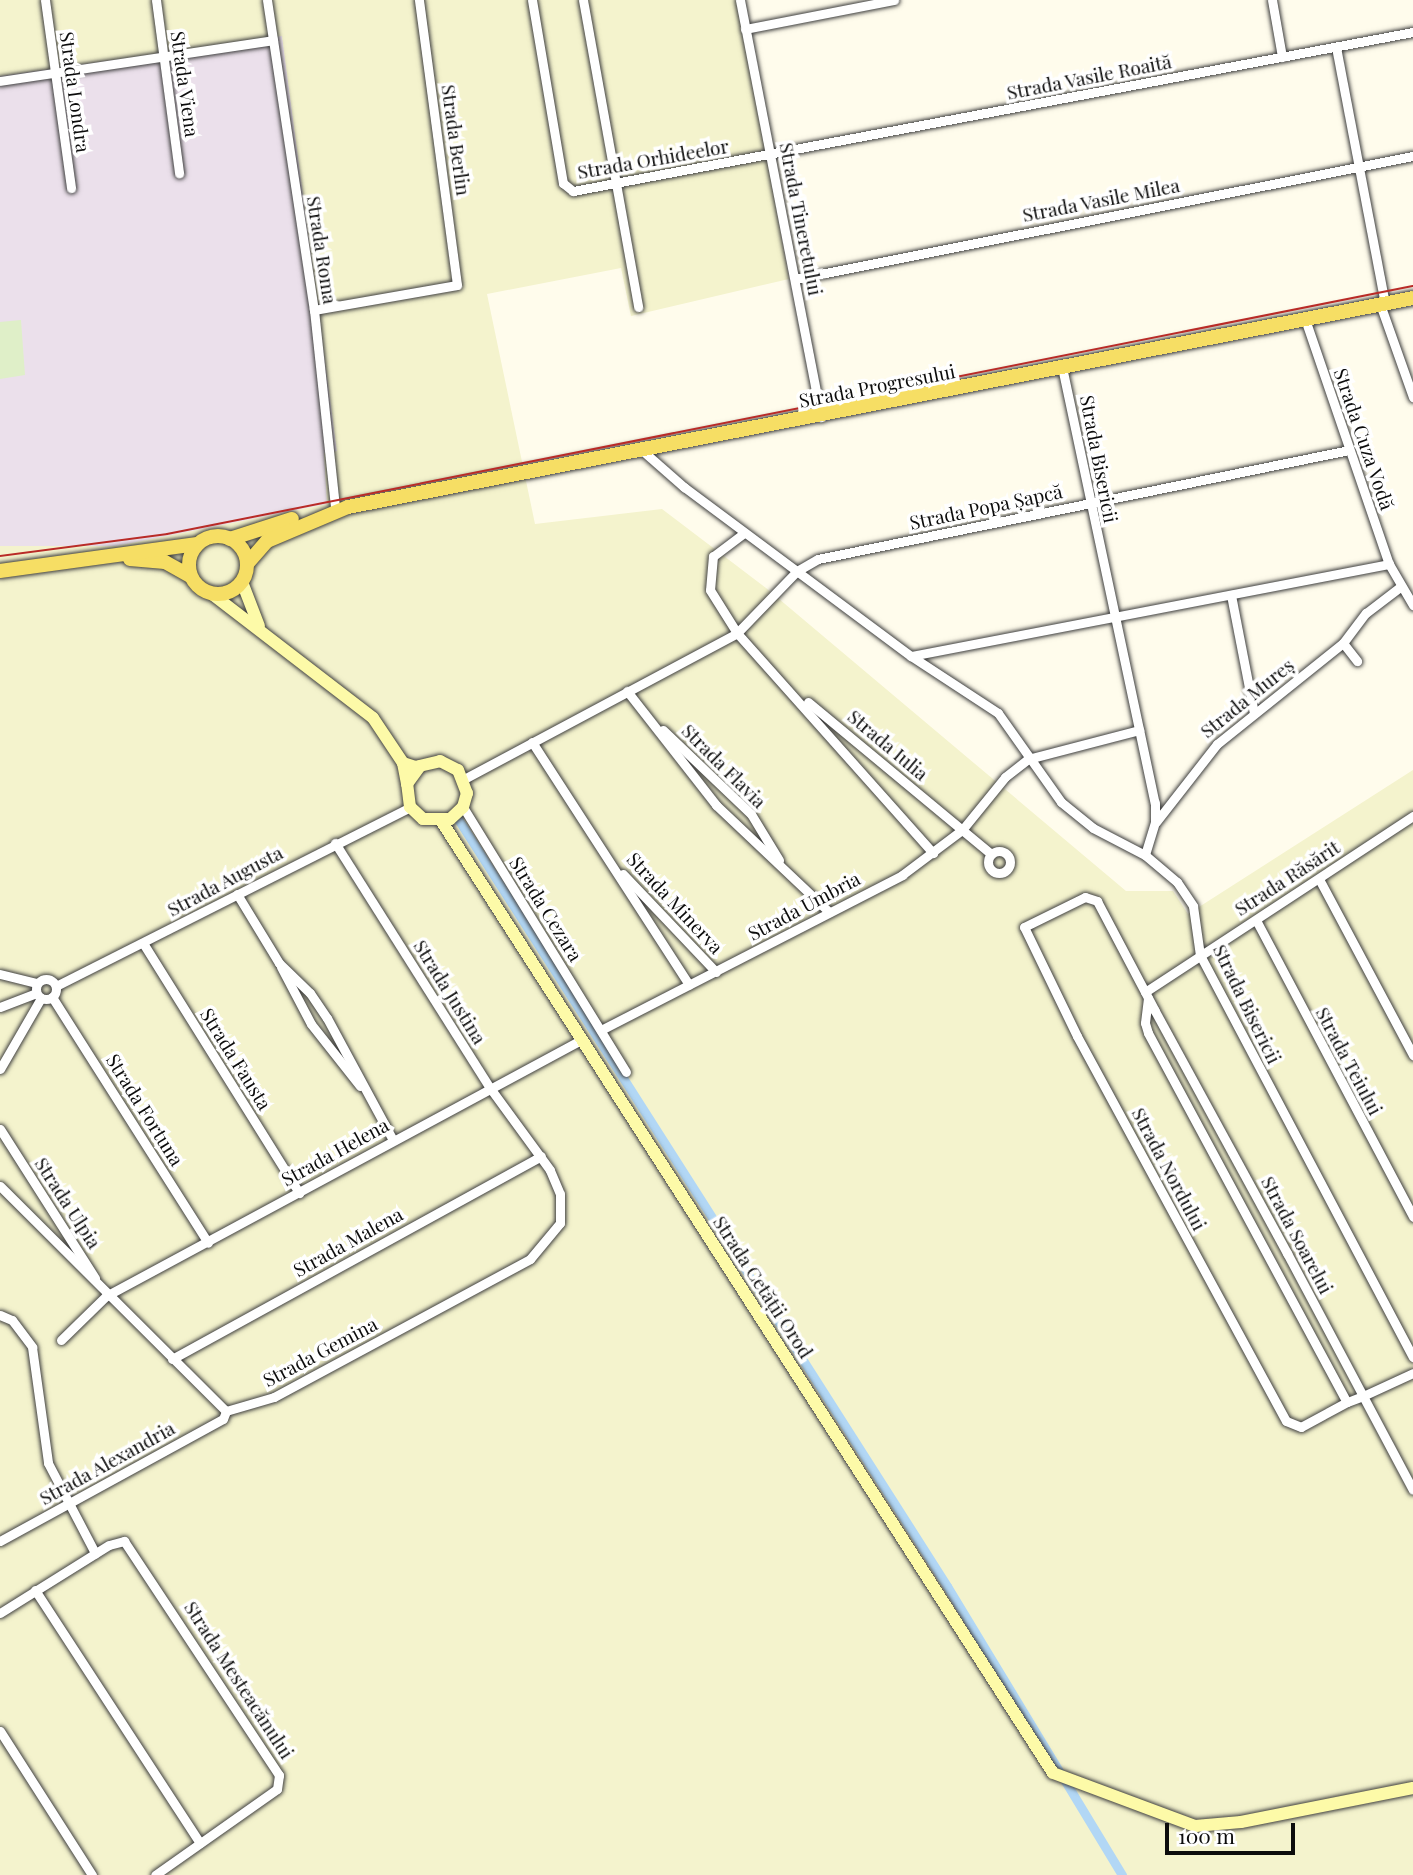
<!DOCTYPE html>
<html>
<head>
<meta charset="utf-8">
<style>
  body { margin:0 }
  #map { position:relative; width:1413px; height:1875px; overflow:hidden; background:#fffcec; font-family:"Playfair Display",serif }
  div>[style] { position:absolute }
  .industrial>* { inset:0; background:#ebe0eb }
  .farmland>* { inset:0; background:#f4f3cd }
  .pitch>* { inset:0; background:#dfefc8 }
  .canal>* { height:9px; margin:-4.5px; padding:0 4.5px; transform-origin:4.5px; border-radius:4.5px; background:#b2d7f5 }
  .roads { filter:drop-shadow(0 0 2px #3f3f3f) drop-shadow(0 0 2px #3f3f3f) }
  .street>* { height:9px; margin:-4.5px; padding:0 4.5px; transform-origin:4.5px; border-radius:4.5px; background:#fff }
  .street>.ring { margin:-4.5px; padding:0; box-sizing:content-box; background:none; border:9px solid #fff; border-radius:50% }
  .secondary>* { height:12px; margin:-6px; padding:0 6px; transform-origin:6px; border-radius:6px; background:#fdfaa8 }
  .primary>* { height:14px; margin:-7px; padding:0 7px; transform-origin:7px; border-radius:7px; background:#f6de64 }
  .primary>.ring { margin:-7px; padding:0; box-sizing:content-box; background:none; border:14px solid #f6de64; border-radius:50% }
  .tram>* { height:2px; margin:-1px; padding:0 1px; transform-origin:1px; border-radius:1px; background:#b92b27 }
  span { translate:-50% -50%; white-space:nowrap; text-align:center; line-height:1.15; -webkit-text-stroke:7px #fff; paint-order:stroke }
  .street-label { font-size:19px; color:#0c0c0c }
  .scale { position:absolute; left:1165px; top:1823px; width:130px; height:32px; box-sizing:border-box; border:4px solid #0c0c0c; border-top:0; padding-left:9px; font-size:21px; line-height:24px; white-space:nowrap; color:#0c0c0c; -webkit-text-stroke:5px #fff; paint-order:stroke }
</style>
</head>
<body>
<div id="map">
  <div class="industrial">
    <i style="clip-path:polygon(282px 35px,337px 452px,324px 454px,328px 504px,116px 547px,0 546px,0 76px)"></i>
  </div>
  <div class="farmland">
    <i style="clip-path:polygon(0 0,738px 0,789px 279px,631px 316px,621px 268px,487px 294px,535px 524px,662px 509px,766px 588px,1126px 891px,1173px 891px,1188px 914px,1413px 770px,1413px 1875px,0 1875px,0 546px,116px 546px,327px 504px,324px 453px,337px 451px,282px 36px,0 76px)"></i>
  </div>
  <div class="pitch">
    <i style="clip-path:polygon(21px 320px,25px 375px,0 379px,0 322px)"></i>
  </div>
  <div class="canal">
    <i style="left:458px;top:819px;width:910px;rotate:57.48deg"></i>
    <i style="left:947px;top:1586px;width:338px;rotate:58.8deg"></i>
  </div>
  <div class="roads">
    <div class="street">
      <i style="left:45px;top:0;width:190px;rotate:82.1deg"></i>
      <i style="left:156px;top:0;width:175px;rotate:82.4deg"></i>
      <i style="left:267px;top:0;width:314px;rotate:81.4deg"></i>
      <i style="left:314px;top:310px;width:198px;rotate:83.9deg"></i>
      <i style="left:532px;top:0;width:186px;rotate:80.4deg"></i>
      <i style="left:563px;top:183px;width:13px;rotate:39deg"></i>
      <i style="left:573px;top:191px;width:855px;rotate:-10.72deg"></i>
      <i style="left:583px;top:0;width:312px;rotate:79.8deg"></i>
      <i style="left:740px;top:0;width:425px;rotate:79deg"></i>
      <i style="left:1272px;top:0;width:58px;rotate:80deg"></i>
      <i style="left:745px;top:29px;width:152px;rotate:-11deg"></i>
      <i style="left:1336px;top:47px;width:261px;rotate:79.2deg"></i>
      <i style="left:0;top:81px;width:276px;rotate:-8.5deg"></i>
      <i style="left:795px;top:279px;width:630px;rotate:-11.26deg"></i>
      <i style="left:1380px;top:304px;width:99px;rotate:70.5deg"></i>
      <i style="left:314px;top:310px;width:145px;rotate:-9.9deg"></i>
      <i style="left:457px;top:285px;width:288px;rotate:-97.6deg"></i>
      <i style="left:1305px;top:319px;width:259px;rotate:71.1deg"></i>
      <i style="left:1389px;top:564px;width:48px;rotate:59.7deg"></i>
      <i style="left:1062px;top:367px;width:446px;rotate:78deg"></i>
      <i style="left:1155px;top:803px;width:19px;rotate:90deg"></i>
      <i style="left:1155px;top:822px;width:34px;rotate:107deg"></i>
      <i style="left:643px;top:451px;width:55px;rotate:41.3deg"></i>
      <i style="left:684px;top:487px;width:283px;rotate:36.7deg"></i>
      <i style="left:911px;top:656px;width:104px;rotate:33.2deg"></i>
      <i style="left:998px;top:713px;width:109px;rotate:54.7deg"></i>
      <i style="left:1061px;top:802px;width:41px;rotate:39.1deg"></i>
      <i style="left:1093px;top:828px;width:59px;rotate:27.4deg"></i>
      <i style="left:1145px;top:855px;width:42px;rotate:40.2deg"></i>
      <i style="left:1177px;top:882px;width:29px;rotate:56deg"></i>
      <i style="left:1193px;top:906px;width:49px;rotate:81.9deg"></i>
      <i style="left:1200px;top:955px;width:455px;rotate:62.1deg"></i>
      <i style="left:744px;top:533px;width:39px;rotate:143deg"></i>
      <i style="left:713px;top:556px;width:34px;rotate:95deg"></i>
      <i style="left:710px;top:590px;width:51px;rotate:57.9deg"></i>
      <i style="left:737px;top:633px;width:295px;rotate:48.3deg"></i>
      <i style="left:1231px;top:595px;width:120px;rotate:79deg"></i>
      <i style="left:1343px;top:643px;width:23px;rotate:52deg"></i>
      <i style="left:911px;top:656px;width:487px;rotate:-10.9deg"></i>
      <i style="left:627px;top:691px;width:145px;rotate:52deg"></i>
      <i style="left:716px;top:805px;width:156px;rotate:43.4deg"></i>
      <i style="left:808px;top:702px;width:238px;rotate:39.7deg"></i>
      <i style="left:663px;top:730px;width:122px;rotate:43.7deg"></i>
      <i style="left:751px;top:814px;width:54px;rotate:58.7deg"></i>
      <i style="left:532px;top:742px;width:289px;rotate:57.1deg"></i>
      <i style="left:464px;top:779px;width:310px;rotate:-28.1deg"></i>
      <i style="left:737px;top:633px;width:86px;rotate:-45.9deg"></i>
      <i style="left:797px;top:571px;width:24px;rotate:-30deg"></i>
      <i style="left:818px;top:559px;width:542px;rotate:-11.6deg"></i>
      <i style="left:463px;top:807px;width:311px;rotate:58.4deg"></i>
      <i style="left:1156px;top:822px;width:99px;rotate:-52deg"></i>
      <i style="left:1217px;top:744px;width:161px;rotate:-38.7deg"></i>
      <i style="left:1343px;top:643px;width:38px;rotate:-53deg"></i>
      <i style="left:1366px;top:613px;width:43px;rotate:-37.4deg"></i>
      <i class="ring" style="left:988px;top:851px;width:13px;height:13px"></i>
      <i style="left:623px;top:874px;width:135px;rotate:46.5deg"></i>
      <i style="left:1319px;top:879px;width:200px;rotate:61.9deg"></i>
      <i style="left:237px;top:894px;width:81px;rotate:58.7deg"></i>
      <i style="left:279px;top:963px;width:43px;rotate:44.1deg"></i>
      <i style="left:310px;top:993px;width:30px;rotate:56deg"></i>
      <i style="left:327px;top:1018px;width:139px;rotate:61.6deg"></i>
      <i style="left:1256px;top:920px;width:336px;rotate:62.1deg"></i>
      <i style="left:143px;top:943px;width:295px;rotate:58deg"></i>
      <i style="left:281px;top:967px;width:64px;rotate:62.2deg"></i>
      <i style="left:311px;top:1024px;width:79px;rotate:51.7deg"></i>
      <i style="left:0;top:974px;width:38px;rotate:14deg"></i>
      <i class="ring" style="left:36px;top:979px;width:11px;height:11px"></i>
      <i style="left:56px;top:986px;width:397px;rotate:-26.8deg"></i>
      <i style="left:1145px;top:992px;width:321px;rotate:-33.3deg"></i>
      <i style="left:52px;top:997px;width:291px;rotate:57.6deg"></i>
      <i style="left:1148px;top:998px;width:25px;rotate:97deg"></i>
      <i style="left:1145px;top:1023px;width:10px;rotate:73deg"></i>
      <i style="left:1148px;top:1033px;width:419px;rotate:61.7deg"></i>
      <i style="left:0;top:1007px;width:39px;rotate:-21deg"></i>
      <i style="left:601px;top:1030px;width:339px;rotate:-27.2deg"></i>
      <i style="left:902px;top:875px;width:75px;rotate:-36.9deg"></i>
      <i style="left:962px;top:830px;width:68px;rotate:-50.9deg"></i>
      <i style="left:1005px;top:777px;width:29px;rotate:-38deg"></i>
      <i style="left:1028px;top:759px;width:115px;rotate:-14.6deg"></i>
      <i style="left:0;top:1069px;width:82px;rotate:-60deg"></i>
      <i style="left:0;top:1129px;width:177px;rotate:57.5deg"></i>
      <i style="left:0;top:1186px;width:319px;rotate:44.9deg"></i>
      <i style="left:0;top:1315px;width:13px;rotate:23deg"></i>
      <i style="left:12px;top:1320px;width:34px;rotate:53deg"></i>
      <i style="left:32px;top:1347px;width:117px;rotate:82.1deg"></i>
      <i style="left:48px;top:1463px;width:102px;rotate:62.4deg"></i>
      <i style="left:61px;top:1340px;width:63px;rotate:-44.4deg"></i>
      <i style="left:106px;top:1296px;width:540px;rotate:-28.32deg"></i>
      <i style="left:172px;top:1359px;width:421px;rotate:-28.8deg"></i>
      <i style="left:1413px;top:1373px;width:55px;rotate:155.3deg"></i>
      <i style="left:1363px;top:1396px;width:17px;rotate:159deg"></i>
      <i style="left:1347px;top:1402px;width:52px;rotate:151.5deg"></i>
      <i style="left:1301px;top:1427px;width:16px;rotate:-158deg"></i>
      <i style="left:1286px;top:1421px;width:438px;rotate:-118.5deg"></i>
      <i style="left:1077px;top:1036px;width:121px;rotate:-115.9deg"></i>
      <i style="left:1024px;top:927px;width:68px;rotate:-26.2deg"></i>
      <i style="left:1085px;top:897px;width:13px;rotate:18deg"></i>
      <i style="left:1097px;top:901px;width:124px;rotate:62.2deg"></i>
      <i style="left:1155px;top:1011px;width:276px;rotate:61.4deg"></i>
      <i style="left:1287px;top:1253px;width:162px;rotate:62deg"></i>
      <i style="left:1363px;top:1396px;width:106px;rotate:62deg"></i>
      <i style="left:226px;top:1411px;width:50px;rotate:-16.3deg"></i>
      <i style="left:274px;top:1397px;width:291px;rotate:-28.3deg"></i>
      <i style="left:530px;top:1259px;width:47px;rotate:-50.2deg"></i>
      <i style="left:560px;top:1223px;width:29px;rotate:-90deg"></i>
      <i style="left:560px;top:1194px;width:26px;rotate:-113deg"></i>
      <i style="left:550px;top:1170px;width:102px;rotate:-126.2deg"></i>
      <i style="left:490px;top:1088px;width:290px;rotate:-122.3deg"></i>
      <i style="left:0;top:1541px;width:254px;rotate:-28.7deg"></i>
      <i style="left:223px;top:1419px;width:9px;rotate:-69deg"></i>
      <i style="left:35px;top:1590px;width:302px;rotate:56.9deg"></i>
      <i style="left:0;top:1613px;width:128px;rotate:-32deg"></i>
      <i style="left:109px;top:1545px;width:16px;rotate:-15deg"></i>
      <i style="left:124px;top:1541px;width:281px;rotate:56.5deg"></i>
      <i style="left:279px;top:1775px;width:14px;rotate:98deg"></i>
      <i style="left:277px;top:1789px;width:149px;rotate:144.8deg"></i>
      <i style="left:0;top:1731px;width:171px;rotate:57.4deg"></i>
    </div>
    <div class="secondary">
      <i style="left:242px;top:582px;width:47px;rotate:68.9deg"></i>
      <i style="left:212px;top:594px;width:203px;rotate:37.6deg"></i>
      <i style="left:373px;top:718px;width:54px;rotate:56.3deg"></i>
      <i style="left:403px;top:763px;width:21px;rotate:79deg"></i>
      <i style="left:403px;top:763px;width:13px;rotate:18deg"></i>
      <i style="left:415px;top:767px;width:26px;rotate:-13deg"></i>
      <i style="left:440px;top:761px;width:20px;rotate:27deg"></i>
      <i style="left:458px;top:770px;width:25px;rotate:69deg"></i>
      <i style="left:467px;top:793px;width:15px;rotate:106deg"></i>
      <i style="left:463px;top:807px;width:18px;rotate:137deg"></i>
      <i style="left:450px;top:819px;width:27px;rotate:180deg"></i>
      <i style="left:423px;top:819px;width:18px;rotate:-137deg"></i>
      <i style="left:410px;top:807px;width:23px;rotate:-97deg"></i>
      <i style="left:407px;top:784px;width:22px;rotate:-54deg"></i>
      <i style="left:442px;top:822px;width:1130px;rotate:57.28deg"></i>
      <i style="left:1053px;top:1773px;width:152px;rotate:20.5deg"></i>
      <i style="left:1195px;top:1826px;width:46px;rotate:-5deg"></i>
      <i style="left:1241px;top:1822px;width:175px;rotate:-11.2deg"></i>
    </div>
    <div class="primary">
      <i class="ring" style="left:189px;top:536px;width:44px;height:44px"></i>
      <i style="left:230px;top:539px;width:65px;rotate:-17.9deg"></i>
      <i style="left:130px;top:559px;width:35px;rotate:5deg"></i>
      <i style="left:165px;top:562px;width:29px;rotate:29deg"></i>
      <i style="left:247px;top:564px;width:30px;rotate:-49deg"></i>
      <i style="left:267px;top:541px;width:88px;rotate:-22.8deg"></i>
      <i style="left:348px;top:507px;width:1085px;rotate:-11.1deg"></i>
      <i style="left:0;top:571px;width:199px;rotate:-7.8deg"></i>
    </div>
  </div>
  <div class="tram">
    <i style="left:0;top:556px;width:168px;rotate:-7.5deg"></i>
    <i style="left:167px;top:534px;width:1270px;rotate:-11.26deg"></i>
  </div>
  <div class="street-label">
    <span style="left:1089px;top:77px;rotate:-11deg">Strada Vasile Roaită</span>
    <span style="left:185px;top:84px;rotate:82deg">Strada Viena</span>
    <span style="left:75px;top:92px;rotate:82deg">Strada Londra</span>
    <span style="left:456px;top:140px;rotate:82deg">Strada Berlin</span>
    <span style="left:653px;top:159px;rotate:-10deg">Strada Orhideelor</span>
    <span style="left:1101px;top:200px;rotate:-11deg">Strada Vasile Milea</span>
    <span style="left:801px;top:219px;rotate:79deg">Strada Tineretului</span>
    <span style="left:322px;top:250px;rotate:81deg">Strada Roma</span>
    <span style="left:877px;top:386px;rotate:-11deg">Strada Progresului</span>
    <span style="left:1364px;top:439px;rotate:71deg">Strada Cuza Vodă</span>
    <span style="left:1099px;top:459px;rotate:79deg">Strada Bisericii</span>
    <span style="left:986px;top:507px;rotate:-12deg">Strada Popa Șapcă</span>
    <span style="left:1247px;top:698px;rotate:-39deg">Strada Mureș</span>
    <span style="left:888px;top:745px;rotate:40deg">Strada Iulia</span>
    <span style="left:724px;top:766px;rotate:45deg">Strada Flavia</span>
    <span style="left:1287px;top:878px;rotate:-33deg">Strada Răsărit</span>
    <span style="left:225px;top:881px;rotate:-28deg">Strada Augusta</span>
    <span style="left:675px;top:903px;rotate:47deg">Strada Minerva</span>
    <span style="left:804px;top:906px;rotate:-28deg">Strada Umbria</span>
    <span style="left:546px;top:909px;rotate:58deg">Strada Cezara</span>
    <span style="left:450px;top:992px;rotate:58deg">Strada Justina</span>
    <span style="left:1247px;top:1004px;rotate:64deg">Strada Bisericii</span>
    <span style="left:236px;top:1059px;rotate:58deg">Strada Fausta</span>
    <span style="left:1349px;top:1061px;rotate:62deg">Strada Teiului</span>
    <span style="left:145px;top:1110px;rotate:58deg">Strada Fortuna</span>
    <span style="left:335px;top:1152px;rotate:-29deg">Strada Helena</span>
    <span style="left:1169px;top:1169px;rotate:62deg">Strada Nordului</span>
    <span style="left:68px;top:1203px;rotate:57deg">Strada Ulpia</span>
    <span style="left:1297px;top:1235px;rotate:62deg">Strada Soarelui</span>
    <span style="left:348px;top:1242px;rotate:-29deg">Strada Malena</span>
    <span style="left:763px;top:1287px;rotate:57deg">Strada Cetății Orod</span>
    <span style="left:320px;top:1352px;rotate:-28deg">Strada Gemina</span>
    <span style="left:107px;top:1463px;rotate:-29deg">Strada Alexandria</span>
    <span style="left:239px;top:1680px;rotate:57deg">Strada Mesteacănului</span>
  </div>
  <div class="scale">100 m</div>
</div>
</body>
</html>
